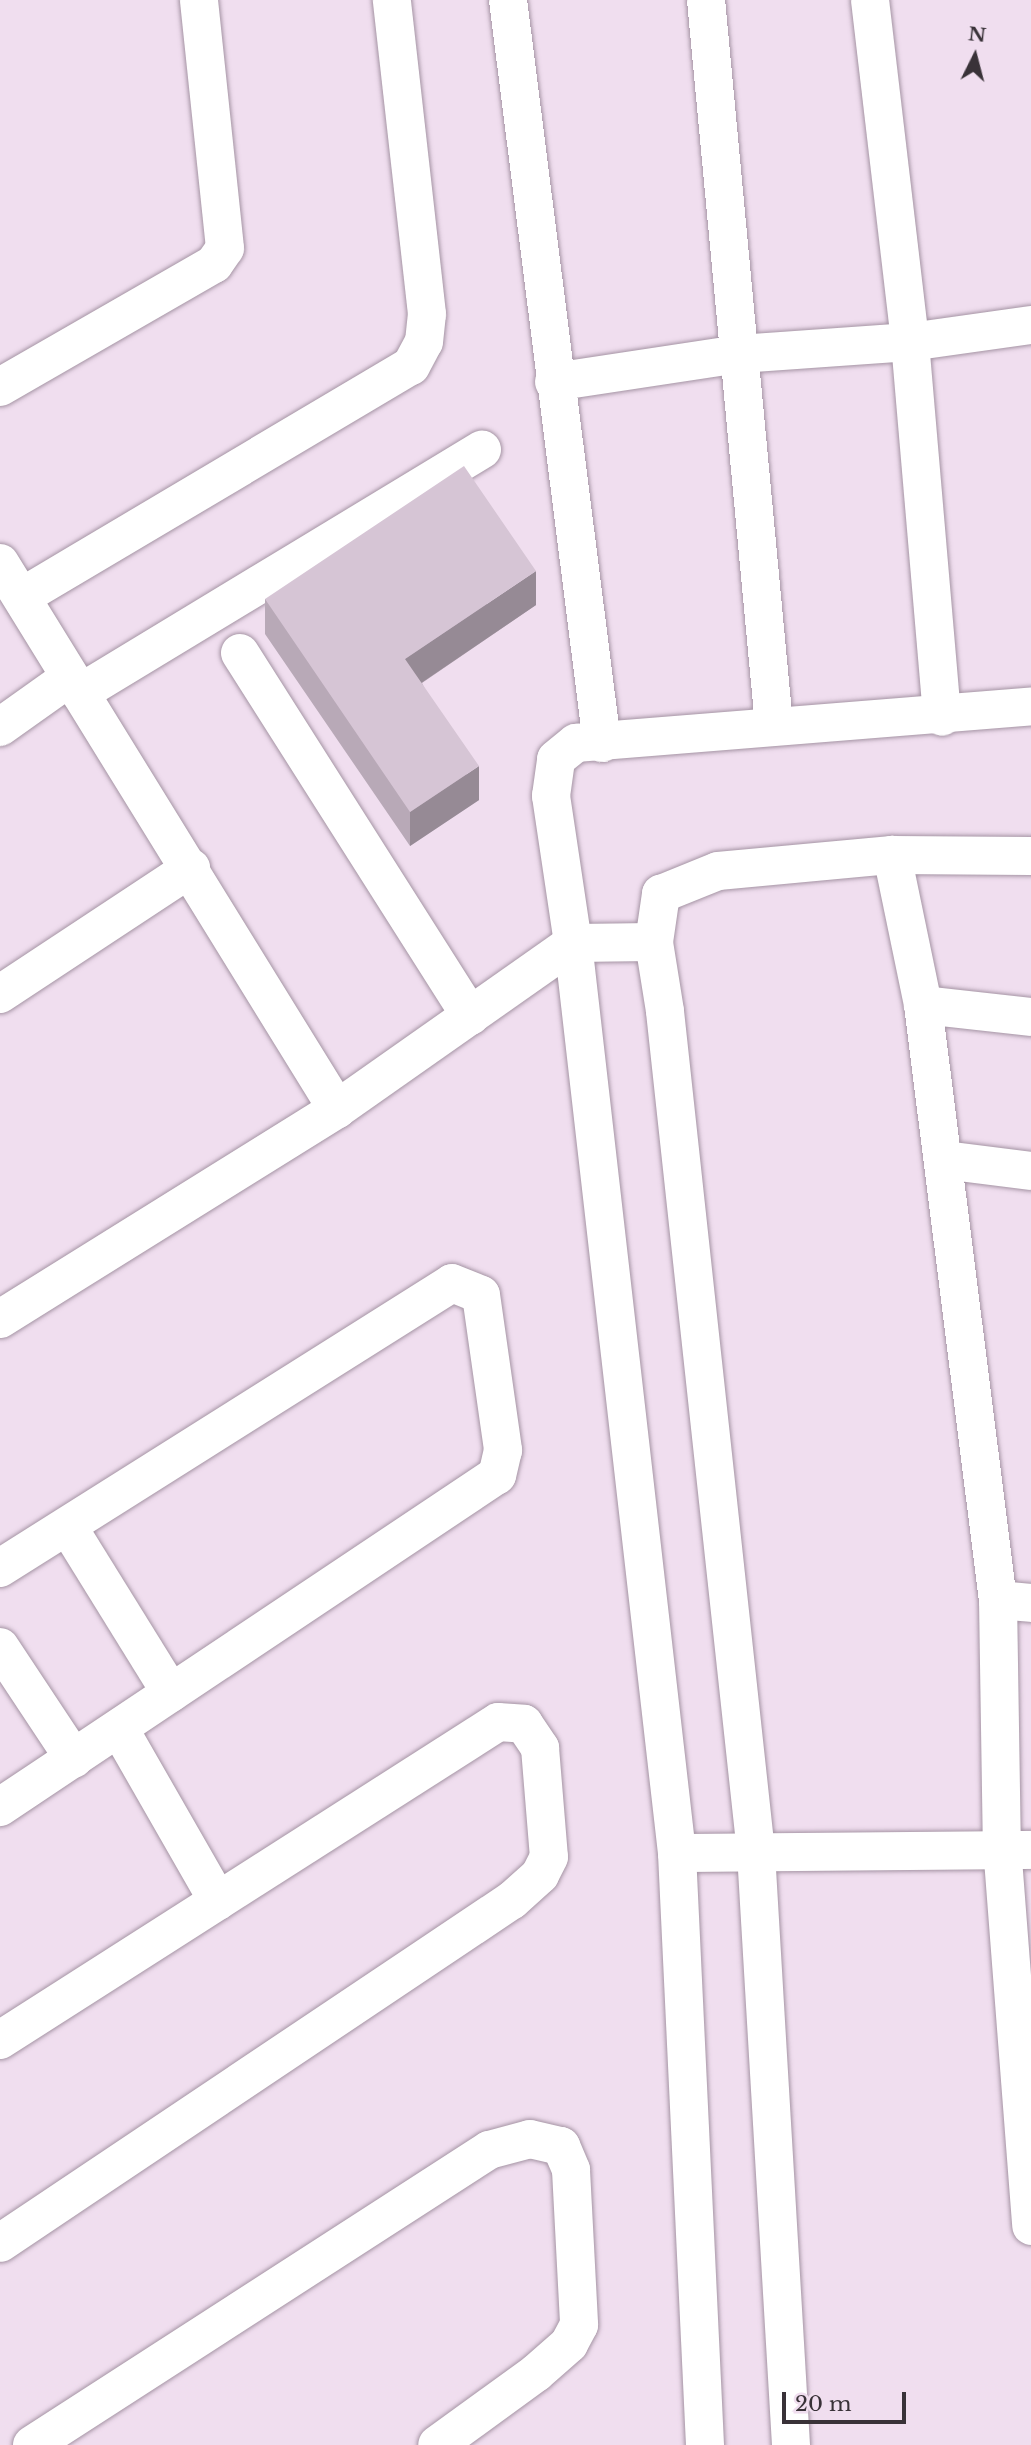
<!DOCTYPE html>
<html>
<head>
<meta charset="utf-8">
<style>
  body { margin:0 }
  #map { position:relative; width:1031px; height:2445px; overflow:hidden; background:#f0deef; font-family:"Libre Baskerville",serif }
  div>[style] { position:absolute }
  .roads { filter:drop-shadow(0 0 2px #a594a4) drop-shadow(0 0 2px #a594a4) }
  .minor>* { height:38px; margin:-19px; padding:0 19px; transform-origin:19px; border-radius:19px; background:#fff }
  .wall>* { inset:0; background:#b8a9b7 }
  .shaded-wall>* { inset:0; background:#968a95 }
  .building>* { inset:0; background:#d6c5d5 }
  span { translate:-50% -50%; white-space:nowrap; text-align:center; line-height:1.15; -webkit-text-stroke:7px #f0deef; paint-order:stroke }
  .north { position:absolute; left:940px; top:21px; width:70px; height:70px; -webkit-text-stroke:5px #f0deef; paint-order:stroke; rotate:6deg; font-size:19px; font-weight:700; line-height:28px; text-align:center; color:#393238 }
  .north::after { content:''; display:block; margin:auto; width:24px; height:32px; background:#393238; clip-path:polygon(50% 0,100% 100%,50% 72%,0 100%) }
  .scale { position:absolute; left:782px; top:2392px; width:124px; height:32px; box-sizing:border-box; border:4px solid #393238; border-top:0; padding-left:9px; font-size:21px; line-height:24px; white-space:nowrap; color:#393238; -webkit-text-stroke:5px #f0deef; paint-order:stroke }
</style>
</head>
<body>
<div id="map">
  <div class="roads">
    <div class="minor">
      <i style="left:508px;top:0;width:749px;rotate:82.79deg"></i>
      <i style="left:706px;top:0;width:728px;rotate:84.64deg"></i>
      <i style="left:870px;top:0;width:344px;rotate:83.3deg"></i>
      <i style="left:910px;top:342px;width:376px;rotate:85.1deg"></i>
      <i style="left:554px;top:382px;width:187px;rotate:-8.6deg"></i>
      <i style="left:739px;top:354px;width:171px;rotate:-4deg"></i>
      <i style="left:910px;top:342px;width:122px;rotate:-8deg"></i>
      <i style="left:0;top:387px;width:247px;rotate:-29.9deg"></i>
      <i style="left:214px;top:264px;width:19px;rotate:-55deg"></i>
      <i style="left:225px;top:248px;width:249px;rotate:-96deg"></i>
      <i style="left:0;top:563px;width:642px;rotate:58.32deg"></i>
      <i style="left:23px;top:596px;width:451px;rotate:-30.7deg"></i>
      <i style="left:411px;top:366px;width:27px;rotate:-62deg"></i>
      <i style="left:424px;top:342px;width:28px;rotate:-84deg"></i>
      <i style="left:427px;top:314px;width:316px;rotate:-96.4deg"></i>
      <i style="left:240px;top:653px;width:430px;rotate:57.6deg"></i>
      <i style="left:80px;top:693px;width:470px;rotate:-31.2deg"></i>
      <i style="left:0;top:727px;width:85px;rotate:-35.4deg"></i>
      <i style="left:892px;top:855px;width:153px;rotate:78.3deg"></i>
      <i style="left:923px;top:1005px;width:600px;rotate:82.82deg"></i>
      <i style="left:998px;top:1600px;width:246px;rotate:89.1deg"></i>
      <i style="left:1002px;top:1846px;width:381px;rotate:85.6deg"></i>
      <i style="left:0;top:994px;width:229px;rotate:-33.4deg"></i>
      <i style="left:923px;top:1005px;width:109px;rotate:6.3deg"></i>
      <i style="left:944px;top:1160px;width:88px;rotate:7.2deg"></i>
      <i style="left:0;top:1319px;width:397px;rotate:-31.9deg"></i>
      <i style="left:337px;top:1109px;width:289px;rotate:-35.1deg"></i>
      <i style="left:573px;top:943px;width:81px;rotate:-0.7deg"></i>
      <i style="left:68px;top:1527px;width:195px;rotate:58.2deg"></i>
      <i style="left:0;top:1568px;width:534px;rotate:-32.23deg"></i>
      <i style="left:452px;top:1283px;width:31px;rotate:22deg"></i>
      <i style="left:481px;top:1295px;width:157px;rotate:81.9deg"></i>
      <i style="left:503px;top:1450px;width:26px;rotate:103deg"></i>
      <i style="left:497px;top:1475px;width:598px;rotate:146.26deg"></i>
      <i style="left:998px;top:1600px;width:33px;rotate:5deg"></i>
      <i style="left:0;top:1647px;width:134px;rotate:56.5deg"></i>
      <i style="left:120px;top:1730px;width:197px;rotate:60.2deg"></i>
      <i style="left:677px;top:1853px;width:354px;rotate:-0.5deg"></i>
      <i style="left:0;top:2040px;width:591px;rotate:-32.56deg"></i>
      <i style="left:498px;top:1722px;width:26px;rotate:4deg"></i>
      <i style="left:524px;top:1724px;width:29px;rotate:56deg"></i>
      <i style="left:540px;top:1748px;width:109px;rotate:85.3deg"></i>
      <i style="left:549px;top:1857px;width:20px;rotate:117deg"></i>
      <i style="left:540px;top:1875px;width:38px;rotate:138deg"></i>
      <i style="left:512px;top:1900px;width:616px;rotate:146.18deg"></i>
      <i style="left:32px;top:2445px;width:544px;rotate:-32.84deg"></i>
      <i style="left:489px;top:2150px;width:42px;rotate:-15deg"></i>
      <i style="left:530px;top:2139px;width:32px;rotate:13deg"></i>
      <i style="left:561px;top:2146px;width:26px;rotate:67deg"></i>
      <i style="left:571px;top:2170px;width:155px;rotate:87deg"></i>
      <i style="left:579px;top:2325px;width:21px;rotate:118deg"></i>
      <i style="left:569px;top:2344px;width:44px;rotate:138.7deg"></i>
      <i style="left:536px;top:2373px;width:122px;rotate:144deg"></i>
      <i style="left:705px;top:2445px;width:593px;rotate:-92.71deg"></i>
      <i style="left:677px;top:1853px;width:916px;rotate:-96.52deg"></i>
      <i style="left:573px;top:943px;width:149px;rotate:-98.5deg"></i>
      <i style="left:551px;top:796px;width:37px;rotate:-82deg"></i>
      <i style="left:556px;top:759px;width:26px;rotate:-39deg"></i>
      <i style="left:576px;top:743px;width:457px;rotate:-4.6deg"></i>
      <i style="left:791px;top:2445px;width:594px;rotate:-93.38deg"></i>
      <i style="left:756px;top:1852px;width:846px;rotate:-96.18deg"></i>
      <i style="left:665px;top:1011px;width:70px;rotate:-99.1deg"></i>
      <i style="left:654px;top:942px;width:49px;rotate:-81.7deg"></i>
      <i style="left:661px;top:894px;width:61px;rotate:-22deg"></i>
      <i style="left:718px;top:871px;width:175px;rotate:-5.3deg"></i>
      <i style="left:892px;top:855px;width:139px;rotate:0.4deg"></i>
    </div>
  </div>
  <div class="wall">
    <i style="clip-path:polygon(265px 599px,536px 605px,422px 683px,479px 800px,410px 846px,265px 634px)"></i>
  </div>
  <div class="shaded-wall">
    <i style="clip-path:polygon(536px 571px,536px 605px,405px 694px,405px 659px)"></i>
    <i style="clip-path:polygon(479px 766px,479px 800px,410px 846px,410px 812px)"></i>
  </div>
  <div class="building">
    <i style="clip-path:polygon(464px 466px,536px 571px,405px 659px,479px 766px,410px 812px,265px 599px)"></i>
  </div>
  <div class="north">N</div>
  <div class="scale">20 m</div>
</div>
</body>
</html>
